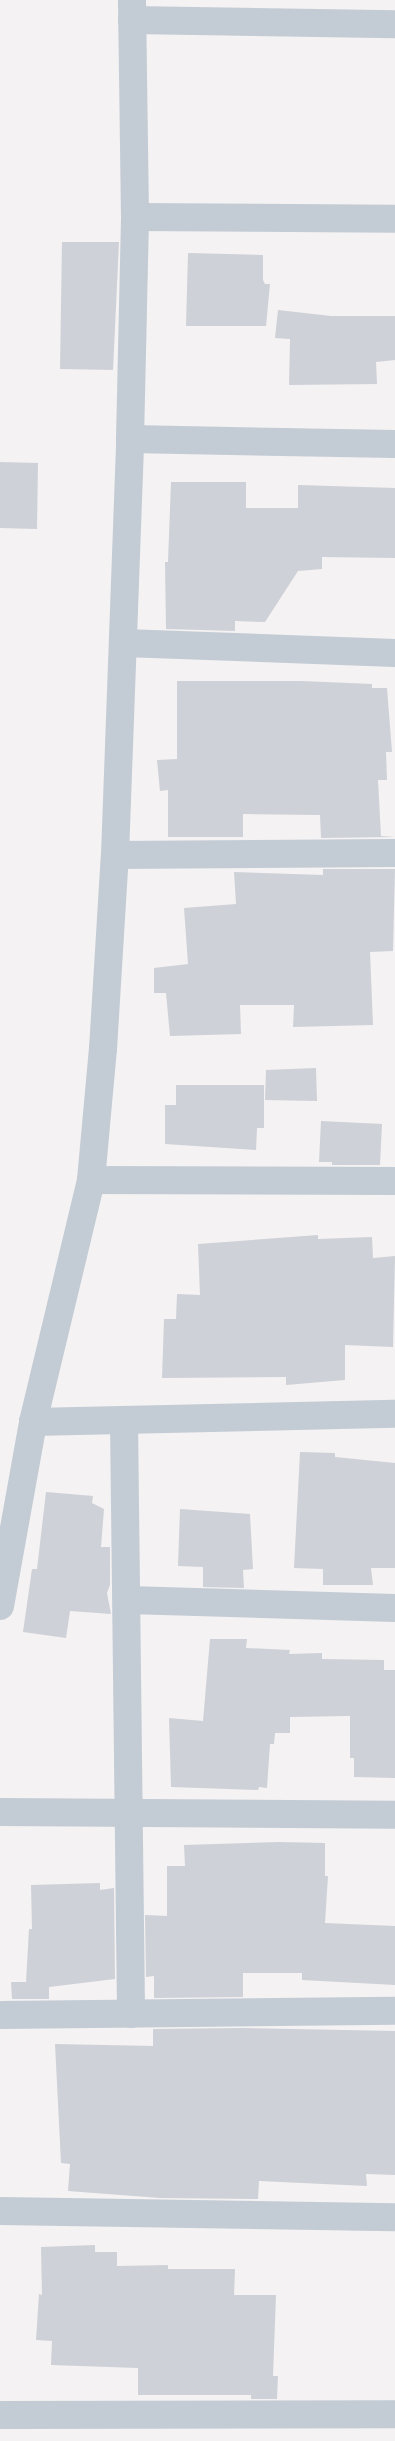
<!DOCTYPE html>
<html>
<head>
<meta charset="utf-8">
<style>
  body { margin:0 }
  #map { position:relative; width:395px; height:2441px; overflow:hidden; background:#f4f2f2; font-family:"Roboto Condensed",sans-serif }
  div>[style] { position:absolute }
  .building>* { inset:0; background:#ced1d7 }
  .minor>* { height:28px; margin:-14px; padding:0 14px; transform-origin:14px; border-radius:14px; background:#c3cbd4 }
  span { translate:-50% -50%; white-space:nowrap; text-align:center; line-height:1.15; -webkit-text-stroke:4px #fff; paint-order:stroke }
</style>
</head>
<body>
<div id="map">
  <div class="building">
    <i style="clip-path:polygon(62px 242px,119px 242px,113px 370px,60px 369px)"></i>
    <i style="clip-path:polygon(188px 253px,263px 255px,263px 280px,265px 284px,270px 284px,266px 326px,186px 326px)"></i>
    <i style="clip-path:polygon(278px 310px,331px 316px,395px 316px,395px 360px,376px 362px,377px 384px,289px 385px,290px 339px,275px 338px)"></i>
    <i style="clip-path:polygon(0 462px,38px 463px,37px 529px,0 528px)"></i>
    <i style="clip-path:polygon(171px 482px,246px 482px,246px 508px,298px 508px,298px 485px,395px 488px,395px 558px,322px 557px,322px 569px,298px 571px,265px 622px,235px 621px,235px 631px,166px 629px,165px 562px,168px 562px)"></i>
    <i style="clip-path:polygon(177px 681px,301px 681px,372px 684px,372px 688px,387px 688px,392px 752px,386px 752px,387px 780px,378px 780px,381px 836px,395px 837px,321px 838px,320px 815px,243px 814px,243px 837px,168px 837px,168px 790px,160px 791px,157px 760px,177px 759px)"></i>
    <i style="clip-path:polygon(323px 869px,395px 869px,393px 951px,370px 952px,373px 1025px,293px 1027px,294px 1005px,240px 1005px,241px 1034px,170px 1036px,166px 993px,154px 993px,154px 968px,188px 964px,184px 908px,236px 904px,234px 872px,323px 875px)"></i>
    <i style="clip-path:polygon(316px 1068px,317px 1101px,265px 1100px,266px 1070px)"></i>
    <i style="clip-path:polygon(176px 1085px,264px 1085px,264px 1128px,257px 1128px,256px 1150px,165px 1144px,165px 1105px,176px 1105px)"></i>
    <i style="clip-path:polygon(321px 1121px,382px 1124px,380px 1165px,332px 1165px,332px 1162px,319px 1162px)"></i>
    <i style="clip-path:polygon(318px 1235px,318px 1239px,372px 1237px,373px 1258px,395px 1256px,393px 1347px,345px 1345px,345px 1380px,286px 1385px,286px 1377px,162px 1378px,164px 1319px,176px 1319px,177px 1294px,200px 1295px,198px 1244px)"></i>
    <i style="clip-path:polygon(300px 1452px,335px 1453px,335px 1457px,395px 1463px,395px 1568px,371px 1568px,373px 1585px,323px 1585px,323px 1569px,294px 1568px)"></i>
    <i style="clip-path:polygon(46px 1492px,93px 1496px,92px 1503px,104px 1509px,101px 1547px,110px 1547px,110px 1585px,107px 1593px,111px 1614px,70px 1611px,66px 1638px,23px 1632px,32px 1569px,37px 1569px)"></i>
    <i style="clip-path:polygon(180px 1509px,250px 1514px,253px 1569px,243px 1570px,244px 1588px,203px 1587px,203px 1567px,178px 1566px)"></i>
    <i style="clip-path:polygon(210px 1639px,247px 1639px,246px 1648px,290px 1650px,289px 1654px,322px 1653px,322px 1659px,384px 1660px,384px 1670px,395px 1670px,395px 1778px,354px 1777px,354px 1758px,350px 1758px,350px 1716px,290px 1717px,290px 1733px,275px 1733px,274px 1744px,270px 1744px,267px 1788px,259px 1787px,258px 1790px,171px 1787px,169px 1718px,203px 1721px)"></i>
    <i style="clip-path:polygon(279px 1842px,325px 1843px,325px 1876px,328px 1876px,325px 1923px,395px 1926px,395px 1985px,302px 1980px,302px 1973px,243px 1973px,243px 1997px,154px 1998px,154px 1976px,146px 1977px,145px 1915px,167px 1916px,167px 1866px,185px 1866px,184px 1845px)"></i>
    <i style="clip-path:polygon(100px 1883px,100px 1890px,114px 1888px,115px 1979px,49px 1987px,49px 1999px,12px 1999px,11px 1982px,26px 1982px,29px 1929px,32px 1929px,31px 1885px)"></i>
    <i style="clip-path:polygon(242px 2028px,395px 2031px,395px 2175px,366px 2174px,367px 2186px,259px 2181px,258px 2199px,160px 2198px,68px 2191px,70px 2164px,61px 2163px,55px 2044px,153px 2046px,153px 2029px)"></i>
    <i style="clip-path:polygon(95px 2245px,95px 2252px,117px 2252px,117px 2266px,168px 2265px,168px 2269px,235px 2269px,234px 2295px,276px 2295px,273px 2376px,278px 2376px,277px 2399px,251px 2399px,251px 2395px,138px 2395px,138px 2368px,51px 2365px,52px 2341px,36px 2340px,39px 2294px,42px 2295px,41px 2247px)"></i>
  </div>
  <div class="minor">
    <i style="left:132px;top:20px;width:263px;rotate:0.9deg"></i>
    <i style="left:135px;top:217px;width:260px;rotate:0.4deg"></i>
    <i style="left:130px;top:439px;width:265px;rotate:1.1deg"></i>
    <i style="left:124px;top:643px;width:271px;rotate:2.1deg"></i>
    <i style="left:115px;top:855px;width:280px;rotate:-0.4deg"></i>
    <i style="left:91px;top:1180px;width:304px;rotate:0.2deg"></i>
    <i style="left:124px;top:1420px;width:594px;rotate:89.32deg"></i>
    <i style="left:33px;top:1422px;width:362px;rotate:-1.3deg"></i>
    <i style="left:128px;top:1600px;width:267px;rotate:1.7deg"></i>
    <i style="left:0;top:1606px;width:187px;rotate:-79.8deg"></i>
    <i style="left:33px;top:1422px;width:249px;rotate:-76.5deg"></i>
    <i style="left:91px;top:1180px;width:132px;rotate:-84.8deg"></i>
    <i style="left:103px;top:1049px;width:194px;rotate:-86.5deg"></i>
    <i style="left:115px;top:855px;width:416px;rotate:-87.9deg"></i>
    <i style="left:130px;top:439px;width:222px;rotate:-88.7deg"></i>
    <i style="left:135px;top:217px;width:217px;rotate:-90.8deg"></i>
    <i style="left:0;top:1812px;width:395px;rotate:0.4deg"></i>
    <i style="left:0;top:2015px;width:395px;rotate:-0.6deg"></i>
    <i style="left:0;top:2211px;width:395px;rotate:0.9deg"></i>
    <i style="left:0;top:2415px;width:395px;rotate:-0.1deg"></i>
  </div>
</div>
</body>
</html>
